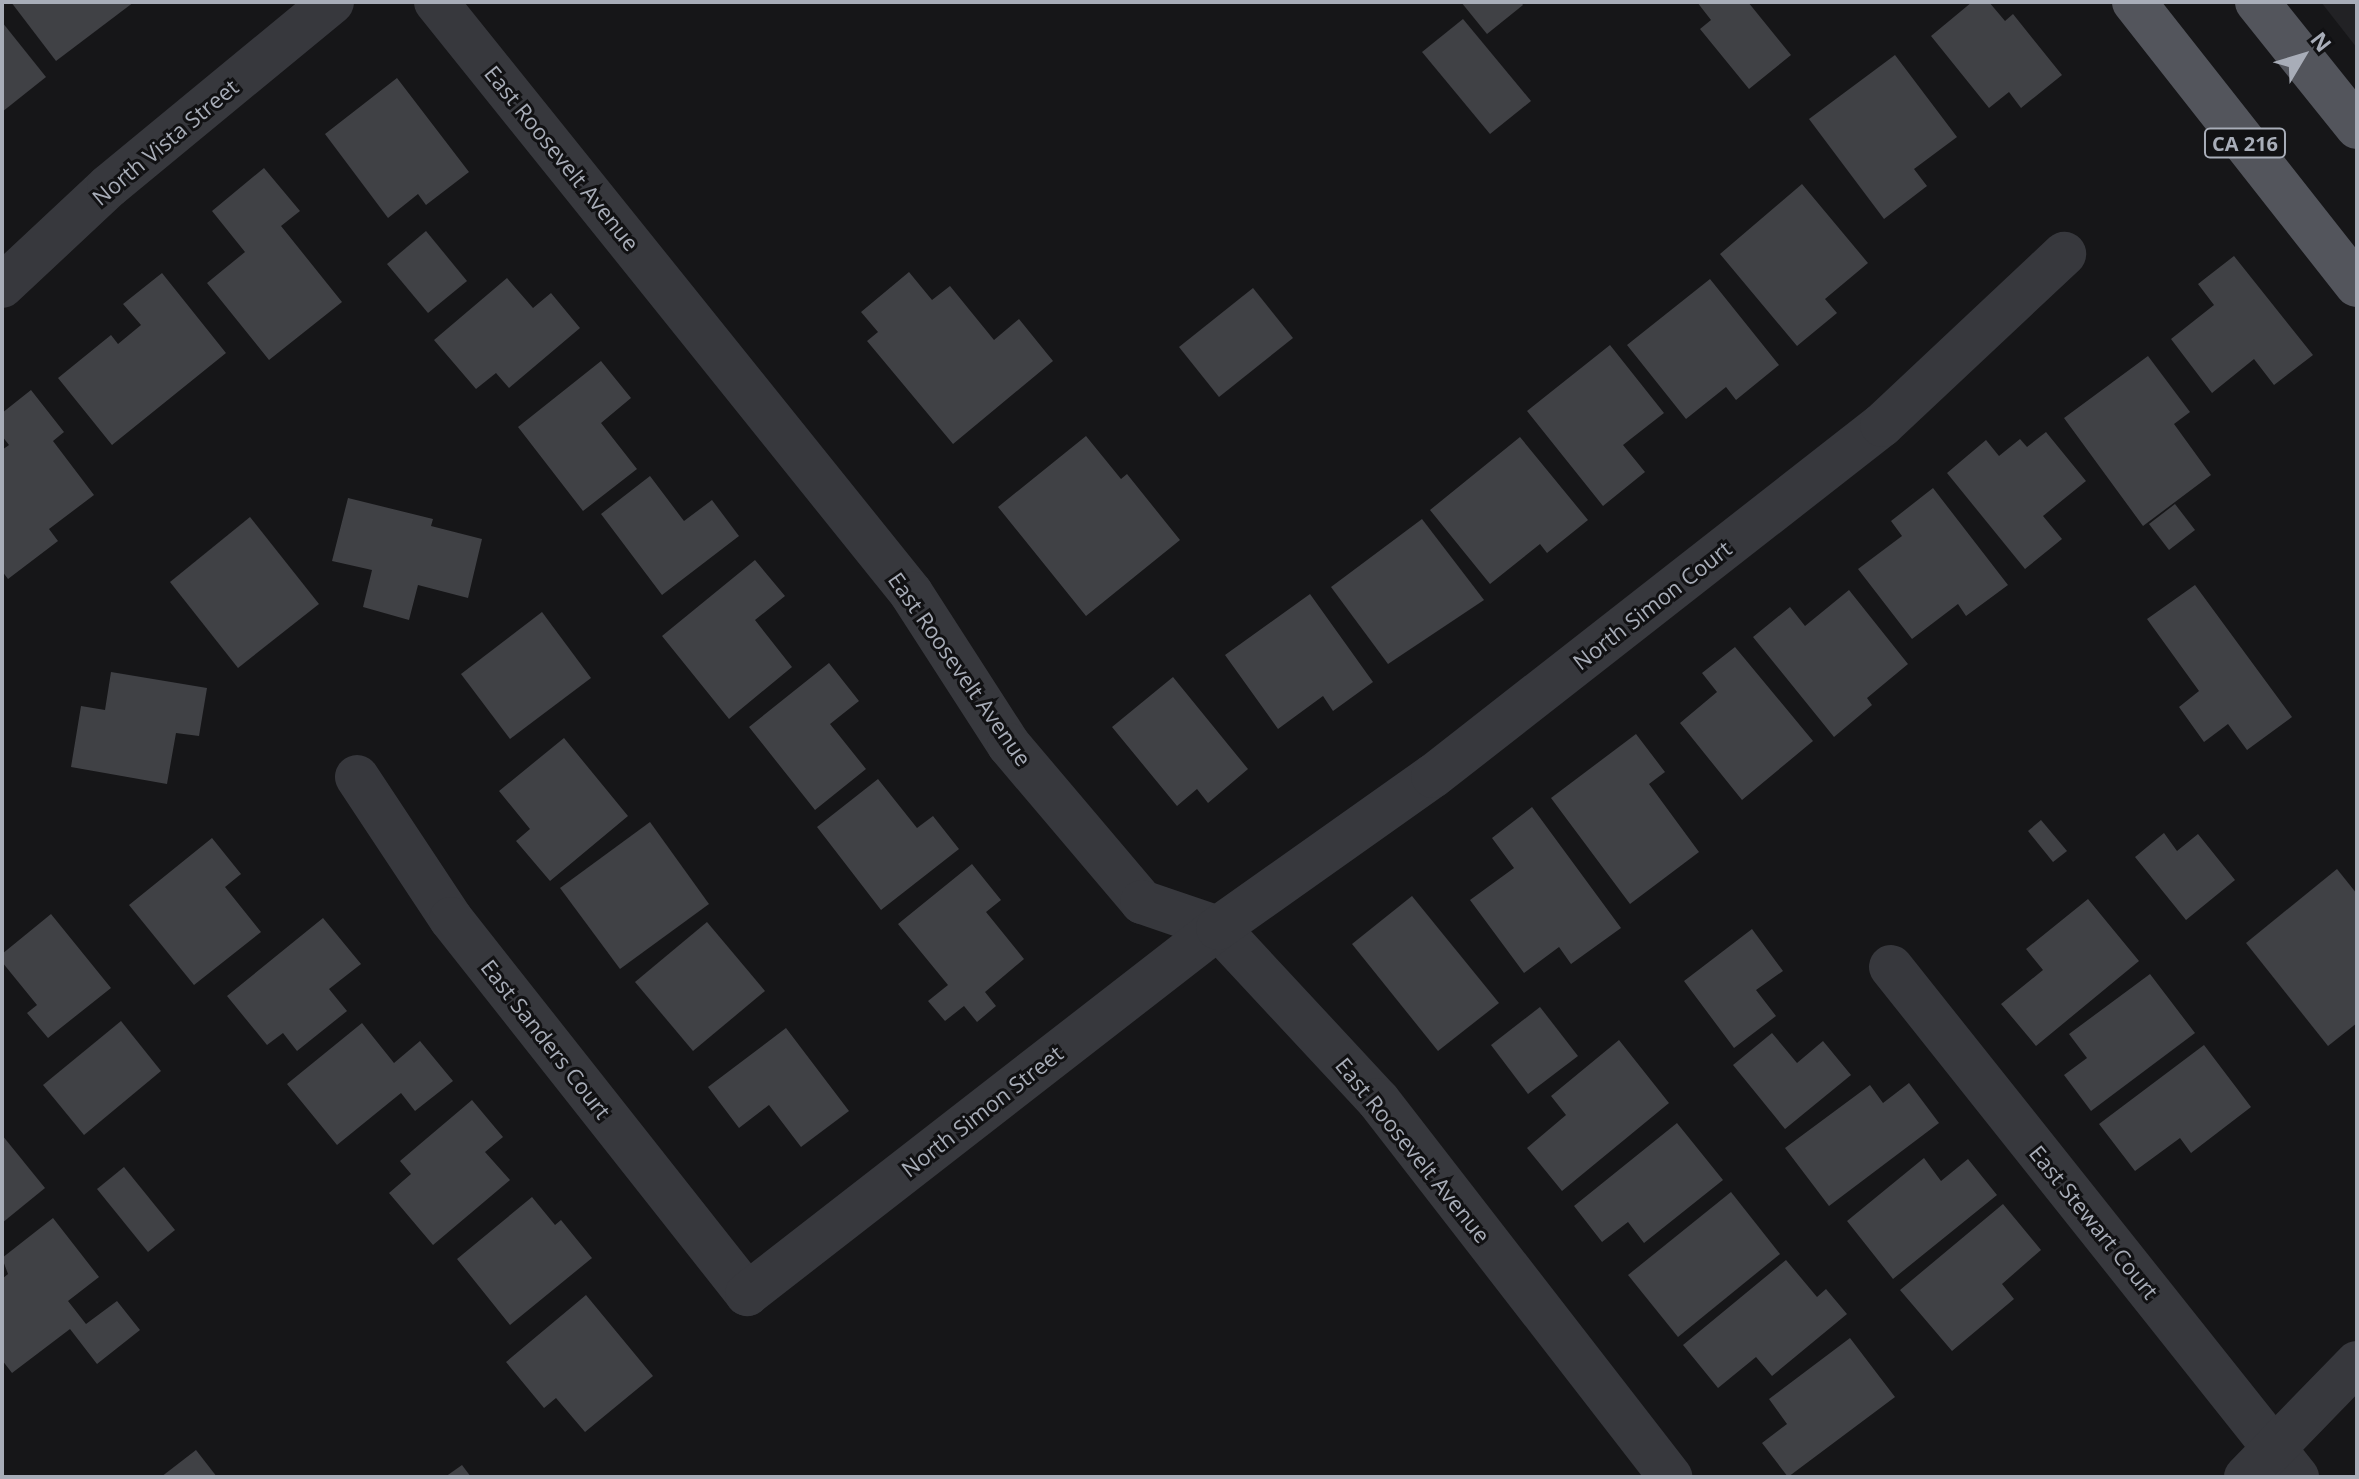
<!DOCTYPE html>
<html>
<head>
<meta charset="utf-8">
<style>
  body { margin:0 }
  #map { position:relative; width:2359px; height:1479px; overflow:hidden; background:#161618; font-family:"Open Sans",sans-serif }
  div>[style] { position:absolute }
  .built>* { inset:0; background:#222225 }
  .building>* { inset:0; background:#404145 }
  .street>* { height:44px; margin:-22px; padding:0 22px; transform-origin:22px; border-radius:22px; background:#37383d }
  .primary>* { height:44px; margin:-22px; padding:0 22px; transform-origin:22px; border-radius:22px; background:#53555c }
  span { translate:-50% -50%; white-space:nowrap; text-align:center; line-height:1.15; -webkit-text-stroke:6px #111113; paint-order:stroke }
  .shield-label span { padding:2px 6px; background:#111113; border:2px solid; border-radius:6px; -webkit-text-stroke-width:0 }
  .shield-label { font-size:20px; color:#a8adb8; font-weight:700 }
  .street-label { font-size:22px; color:#a8adb8 }
  .frame { position:absolute; inset:0; border:4px solid #a8adb8; pointer-events:none }
  .north { position:absolute; left:2263px; top:16px; width:80px; height:80px; -webkit-text-stroke:6px #111113; paint-order:stroke; rotate:52deg; font-size:22px; font-weight:700; line-height:32px; text-align:center; color:#a8adb8 }
  .north::after { content:''; display:block; margin:auto; width:28px; height:36px; background:#a8adb8; clip-path:polygon(50% 0,100% 100%,50% 72%,0 100%) }
</style>
</head>
<body>
<div id="map">
  <div class="built">
    <i style="clip-path:polygon(2321px 2px,2357px 2px,2357px 48px)"></i>
  </div>
  <div class="building">
    <i style="clip-path:polygon(11px 2px,134px 2px,56px 61px)"></i>
    <i style="clip-path:polygon(1461px 2px,1521px 2px,1523px 5px,1487px 34px)"></i>
    <i style="clip-path:polygon(1697px 2px,1748px 2px,1791px 55px,1749px 89px,1700px 29px,1711px 20px)"></i>
    <i style="clip-path:polygon(1972px 2px,1989px 2px,2005px 21px,2013px 14px,2062px 75px,2021px 108px,2009px 92px,1989px 108px,1931px 36px)"></i>
    <i style="clip-path:polygon(1463px 19px,1531px 101px,1490px 134px,1422px 52px)"></i>
    <i style="clip-path:polygon(2px 22px,46px 77px,2px 112px)"></i>
    <i style="clip-path:polygon(1895px 55px,1957px 137px,1914px 169px,1927px 186px,1884px 219px,1809px 119px)"></i>
    <i style="clip-path:polygon(397px 78px,469px 172px,426px 205px,418px 194px,388px 218px,325px 134px)"></i>
    <i style="clip-path:polygon(264px 168px,300px 211px,281px 226px,342px 302px,269px 360px,207px 283px,245px 252px,212px 211px)"></i>
    <i style="clip-path:polygon(1802px 184px,1868px 263px,1825px 299px,1837px 313px,1797px 346px,1720px 254px)"></i>
    <i style="clip-path:polygon(426px 231px,467px 281px,428px 313px,387px 264px)"></i>
    <i style="clip-path:polygon(2234px 256px,2313px 355px,2274px 385px,2254px 359px,2212px 393px,2171px 339px,2214px 305px,2198px 284px)"></i>
    <i style="clip-path:polygon(909px 272px,932px 300px,950px 286px,994px 340px,1019px 319px,1053px 361px,953px 444px,867px 341px,878px 332px,861px 312px)"></i>
    <i style="clip-path:polygon(162px 273px,226px 353px,112px 445px,58px 378px,111px 335px,118px 344px,141px 325px,123px 304px)"></i>
    <i style="clip-path:polygon(507px 278px,533px 308px,551px 293px,580px 328px,509px 388px,496px 373px,476px 389px,434px 340px)"></i>
    <i style="clip-path:polygon(1710px 279px,1779px 365px,1736px 400px,1726px 387px,1686px 419px,1627px 345px)"></i>
    <i style="clip-path:polygon(1253px 288px,1293px 338px,1219px 397px,1179px 347px)"></i>
    <i style="clip-path:polygon(1610px 345px,1664px 413px,1623px 445px,1645px 472px,1603px 506px,1527px 411px)"></i>
    <i style="clip-path:polygon(2148px 356px,2190px 412px,2174px 424px,2211px 475px,2143px 526px,2064px 418px)"></i>
    <i style="clip-path:polygon(601px 361px,631px 398px,601px 423px,637px 469px,583px 511px,518px 427px)"></i>
    <i style="clip-path:polygon(31px 390px,64px 432px,53px 441px,94px 495px,49px 529px,58px 541px,8px 579px,2px 571px,2px 450px,9px 445px,2px 436px,2px 413px)"></i>
    <i style="clip-path:polygon(2046px 432px,2086px 481px,2043px 516px,2062px 539px,2025px 569px,1947px 473px,1986px 440px,1999px 456px,2020px 439px,2027px 447px)"></i>
    <i style="clip-path:polygon(1086px 436px,1121px 479px,1127px 474px,1180px 540px,1086px 616px,998px 507px)"></i>
    <i style="clip-path:polygon(1520px 437px,1588px 520px,1547px 553px,1540px 544px,1490px 584px,1430px 510px)"></i>
    <i style="clip-path:polygon(650px 476px,684px 521px,712px 500px,739px 536px,662px 595px,601px 514px)"></i>
    <i style="clip-path:polygon(1933px 488px,2008px 585px,1966px 616px,1958px 604px,1912px 639px,1858px 569px,1902px 536px,1891px 521px)"></i>
    <i style="clip-path:polygon(348px 498px,433px 519px,431px 526px,482px 539px,468px 598px,418px 585px,409px 620px,363px 607px,372px 570px,332px 561px)"></i>
    <i style="clip-path:polygon(2175px 504px,2195px 530px,2169px 550px,2149px 524px)"></i>
    <i style="clip-path:polygon(250px 517px,319px 604px,238px 668px,170px 582px)"></i>
    <i style="clip-path:polygon(1422px 519px,1484px 600px,1388px 664px,1331px 587px)"></i>
    <i style="clip-path:polygon(755px 560px,785px 596px,755px 620px,792px 667px,729px 719px,662px 636px)"></i>
    <i style="clip-path:polygon(2195px 585px,2292px 717px,2247px 750px,2228px 724px,2204px 742px,2179px 707px,2199px 691px,2147px 619px)"></i>
    <i style="clip-path:polygon(1849px 590px,1908px 664px,1867px 698px,1872px 705px,1834px 737px,1753px 637px,1790px 607px,1805px 626px)"></i>
    <i style="clip-path:polygon(1310px 594px,1373px 682px,1333px 711px,1323px 696px,1278px 729px,1225px 655px)"></i>
    <i style="clip-path:polygon(542px 612px,591px 678px,510px 739px,461px 674px)"></i>
    <i style="clip-path:polygon(1735px 647px,1813px 741px,1742px 800px,1680px 723px,1717px 692px,1702px 673px)"></i>
    <i style="clip-path:polygon(829px 663px,859px 701px,830px 724px,866px 769px,815px 810px,749px 727px)"></i>
    <i style="clip-path:polygon(111px 672px,207px 688px,199px 736px,176px 733px,167px 784px,71px 767px,81px 706px,105px 710px)"></i>
    <i style="clip-path:polygon(1173px 677px,1248px 769px,1208px 803px,1197px 789px,1177px 806px,1112px 727px)"></i>
    <i style="clip-path:polygon(1636px 734px,1665px 772px,1649px 784px,1699px 852px,1630px 904px,1551px 798px)"></i>
    <i style="clip-path:polygon(564px 738px,628px 816px,550px 881px,516px 841px,530px 829px,499px 791px)"></i>
    <i style="clip-path:polygon(878px 779px,917px 828px,933px 816px,959px 849px,881px 910px,817px 827px)"></i>
    <i style="clip-path:polygon(1532px 807px,1621px 928px,1571px 964px,1559px 947px,1524px 973px,1470px 900px,1514px 868px,1492px 838px)"></i>
    <i style="clip-path:polygon(2041px 820px,2067px 851px,2053px 862px,2028px 831px)"></i>
    <i style="clip-path:polygon(650px 822px,709px 904px,620px 969px,560px 888px)"></i>
    <i style="clip-path:polygon(2164px 833px,2177px 851px,2198px 834px,2235px 880px,2186px 920px,2135px 857px)"></i>
    <i style="clip-path:polygon(212px 838px,241px 874px,225px 887px,261px 932px,194px 985px,129px 905px)"></i>
    <i style="clip-path:polygon(972px 864px,1001px 900px,986px 912px,1024px 959px,985px 992px,996px 1006px,977px 1022px,964px 1006px,945px 1021px,928px 1001px,948px 985px,898px 924px)"></i>
    <i style="clip-path:polygon(2337px 869px,2357px 894px,2357px 1023px,2328px 1046px,2246px 943px)"></i>
    <i style="clip-path:polygon(1412px 896px,1499px 1003px,1438px 1051px,1352px 944px)"></i>
    <i style="clip-path:polygon(2088px 899px,2139px 961px,2036px 1046px,2001px 1004px,2043px 970px,2026px 949px)"></i>
    <i style="clip-path:polygon(51px 914px,111px 988px,48px 1038px,27px 1013px,37px 1005px,2px 962px,2px 954px)"></i>
    <i style="clip-path:polygon(323px 918px,361px 964px,329px 989px,347px 1011px,297px 1051px,283px 1033px,267px 1045px,227px 996px)"></i>
    <i style="clip-path:polygon(707px 922px,765px 991px,693px 1051px,635px 982px)"></i>
    <i style="clip-path:polygon(1752px 929px,1783px 971px,1756px 990px,1776px 1016px,1734px 1048px,1684px 981px)"></i>
    <i style="clip-path:polygon(2150px 974px,2195px 1033px,2091px 1111px,2064px 1075px,2087px 1058px,2069px 1034px)"></i>
    <i style="clip-path:polygon(1540px 1007px,1578px 1056px,1528px 1094px,1491px 1045px)"></i>
    <i style="clip-path:polygon(121px 1021px,161px 1071px,84px 1135px,43px 1085px)"></i>
    <i style="clip-path:polygon(362px 1023px,394px 1063px,420px 1041px,453px 1081px,415px 1111px,401px 1093px,337px 1145px,287px 1084px)"></i>
    <i style="clip-path:polygon(786px 1028px,849px 1111px,801px 1147px,769px 1105px,739px 1128px,708px 1087px)"></i>
    <i style="clip-path:polygon(1772px 1033px,1797px 1063px,1823px 1041px,1851px 1075px,1785px 1129px,1733px 1065px)"></i>
    <i style="clip-path:polygon(1619px 1040px,1669px 1103px,1562px 1191px,1527px 1148px,1566px 1115px,1551px 1096px)"></i>
    <i style="clip-path:polygon(2204px 1045px,2251px 1107px,2191px 1153px,2180px 1138px,2135px 1171px,2099px 1124px)"></i>
    <i style="clip-path:polygon(1909px 1083px,1939px 1123px,1829px 1206px,1785px 1148px,1870px 1085px,1883px 1103px)"></i>
    <i style="clip-path:polygon(472px 1100px,503px 1137px,485px 1152px,510px 1180px,433px 1245px,389px 1193px,411px 1174px,400px 1161px)"></i>
    <i style="clip-path:polygon(1677px 1123px,1723px 1180px,1644px 1243px,1628px 1222px,1602px 1242px,1574px 1206px)"></i>
    <i style="clip-path:polygon(2px 1135px,45px 1188px,2px 1223px)"></i>
    <i style="clip-path:polygon(1924px 1158px,1941px 1181px,1968px 1159px,1997px 1195px,1893px 1279px,1847px 1221px)"></i>
    <i style="clip-path:polygon(124px 1167px,175px 1230px,148px 1252px,97px 1189px)"></i>
    <i style="clip-path:polygon(1731px 1192px,1780px 1254px,1678px 1337px,1628px 1275px)"></i>
    <i style="clip-path:polygon(532px 1197px,555px 1225px,561px 1220px,592px 1258px,510px 1325px,457px 1259px)"></i>
    <i style="clip-path:polygon(2003px 1204px,2041px 1250px,2002px 1284px,2014px 1299px,1952px 1351px,1900px 1290px)"></i>
    <i style="clip-path:polygon(53px 1218px,99px 1277px,68px 1301px,86px 1324px,117px 1301px,140px 1330px,97px 1364px,70px 1329px,12px 1373px,2px 1360px,2px 1279px,8px 1274px,2px 1258px)"></i>
    <i style="clip-path:polygon(1786px 1260px,1817px 1297px,1826px 1289px,1847px 1314px,1772px 1376px,1756px 1357px,1718px 1388px,1683px 1345px)"></i>
    <i style="clip-path:polygon(586px 1295px,653px 1376px,585px 1432px,556px 1398px,544px 1408px,506px 1362px)"></i>
    <i style="clip-path:polygon(1850px 1338px,1895px 1397px,1788px 1477px,1762px 1443px,1787px 1424px,1769px 1399px)"></i>
    <i style="clip-path:polygon(196px 1450px,217px 1477px,161px 1477px)"></i>
    <i style="clip-path:polygon(462px 1465px,471px 1477px,445px 1477px)"></i>
  </div>
  <div class="street">
    <i style="left:436px;top:2px;width:758px;rotate:51.21deg"></i>
    <i style="left:911px;top:593px;width:181px;rotate:57.2deg"></i>
    <i style="left:1009px;top:745px;width:206px;rotate:49.7deg"></i>
    <i style="left:1142px;top:902px;width:80px;rotate:18.9deg"></i>
    <i style="left:1218px;top:928px;width:235px;rotate:47.1deg"></i>
    <i style="left:1378px;top:1100px;width:477px;rotate:52.2deg"></i>
    <i style="left:2px;top:286px;width:146px;rotate:-43.1deg"></i>
    <i style="left:109px;top:186px;width:289px;rotate:-39.5deg"></i>
    <i style="left:357px;top:777px;width:170px;rotate:56.5deg"></i>
    <i style="left:451px;top:919px;width:478px;rotate:51.7deg"></i>
    <i style="left:747px;top:1294px;width:596px;rotate:-37.85deg"></i>
    <i style="left:1218px;top:928px;width:263px;rotate:-35.3deg"></i>
    <i style="left:1433px;top:776px;width:570px;rotate:-38.02deg"></i>
    <i style="left:1882px;top:425px;width:250px;rotate:-43.2deg"></i>
    <i style="left:1891px;top:967px;width:652px;rotate:51.48deg"></i>
    <i style="left:2246px;top:1477px;width:159px;rotate:-45.8deg"></i>
  </div>
  <div class="primary">
    <i style="left:2134px;top:2px;width:360px;rotate:51.8deg"></i>
    <i style="left:2257px;top:2px;width:160px;rotate:51.3deg"></i>
  </div>
  <div class="shield-label">
    <span style="left:2245px;top:143px">CA 216</span>
  </div>
  <div class="street-label">
    <span style="left:165px;top:142px;rotate:-40deg">North Vista Street</span>
    <span style="left:562px;top:158px;rotate:51deg">East Roosevelt Avenue</span>
    <span style="left:1652px;top:605px;rotate:-38deg">North Simon Court</span>
    <span style="left:960px;top:669px;rotate:55deg">East Roosevelt Avenue</span>
    <span style="left:546px;top:1039px;rotate:52deg">East Sanders Court</span>
    <span style="left:982px;top:1111px;rotate:-38deg">North Simon Street</span>
    <span style="left:1413px;top:1150px;rotate:51deg">East Roosevelt Avenue</span>
    <span style="left:2094px;top:1222px;rotate:51deg">East Stewart Court</span>
  </div>
  <div class="frame"></div>
  <div class="north">N</div>
</div>
</body>
</html>
